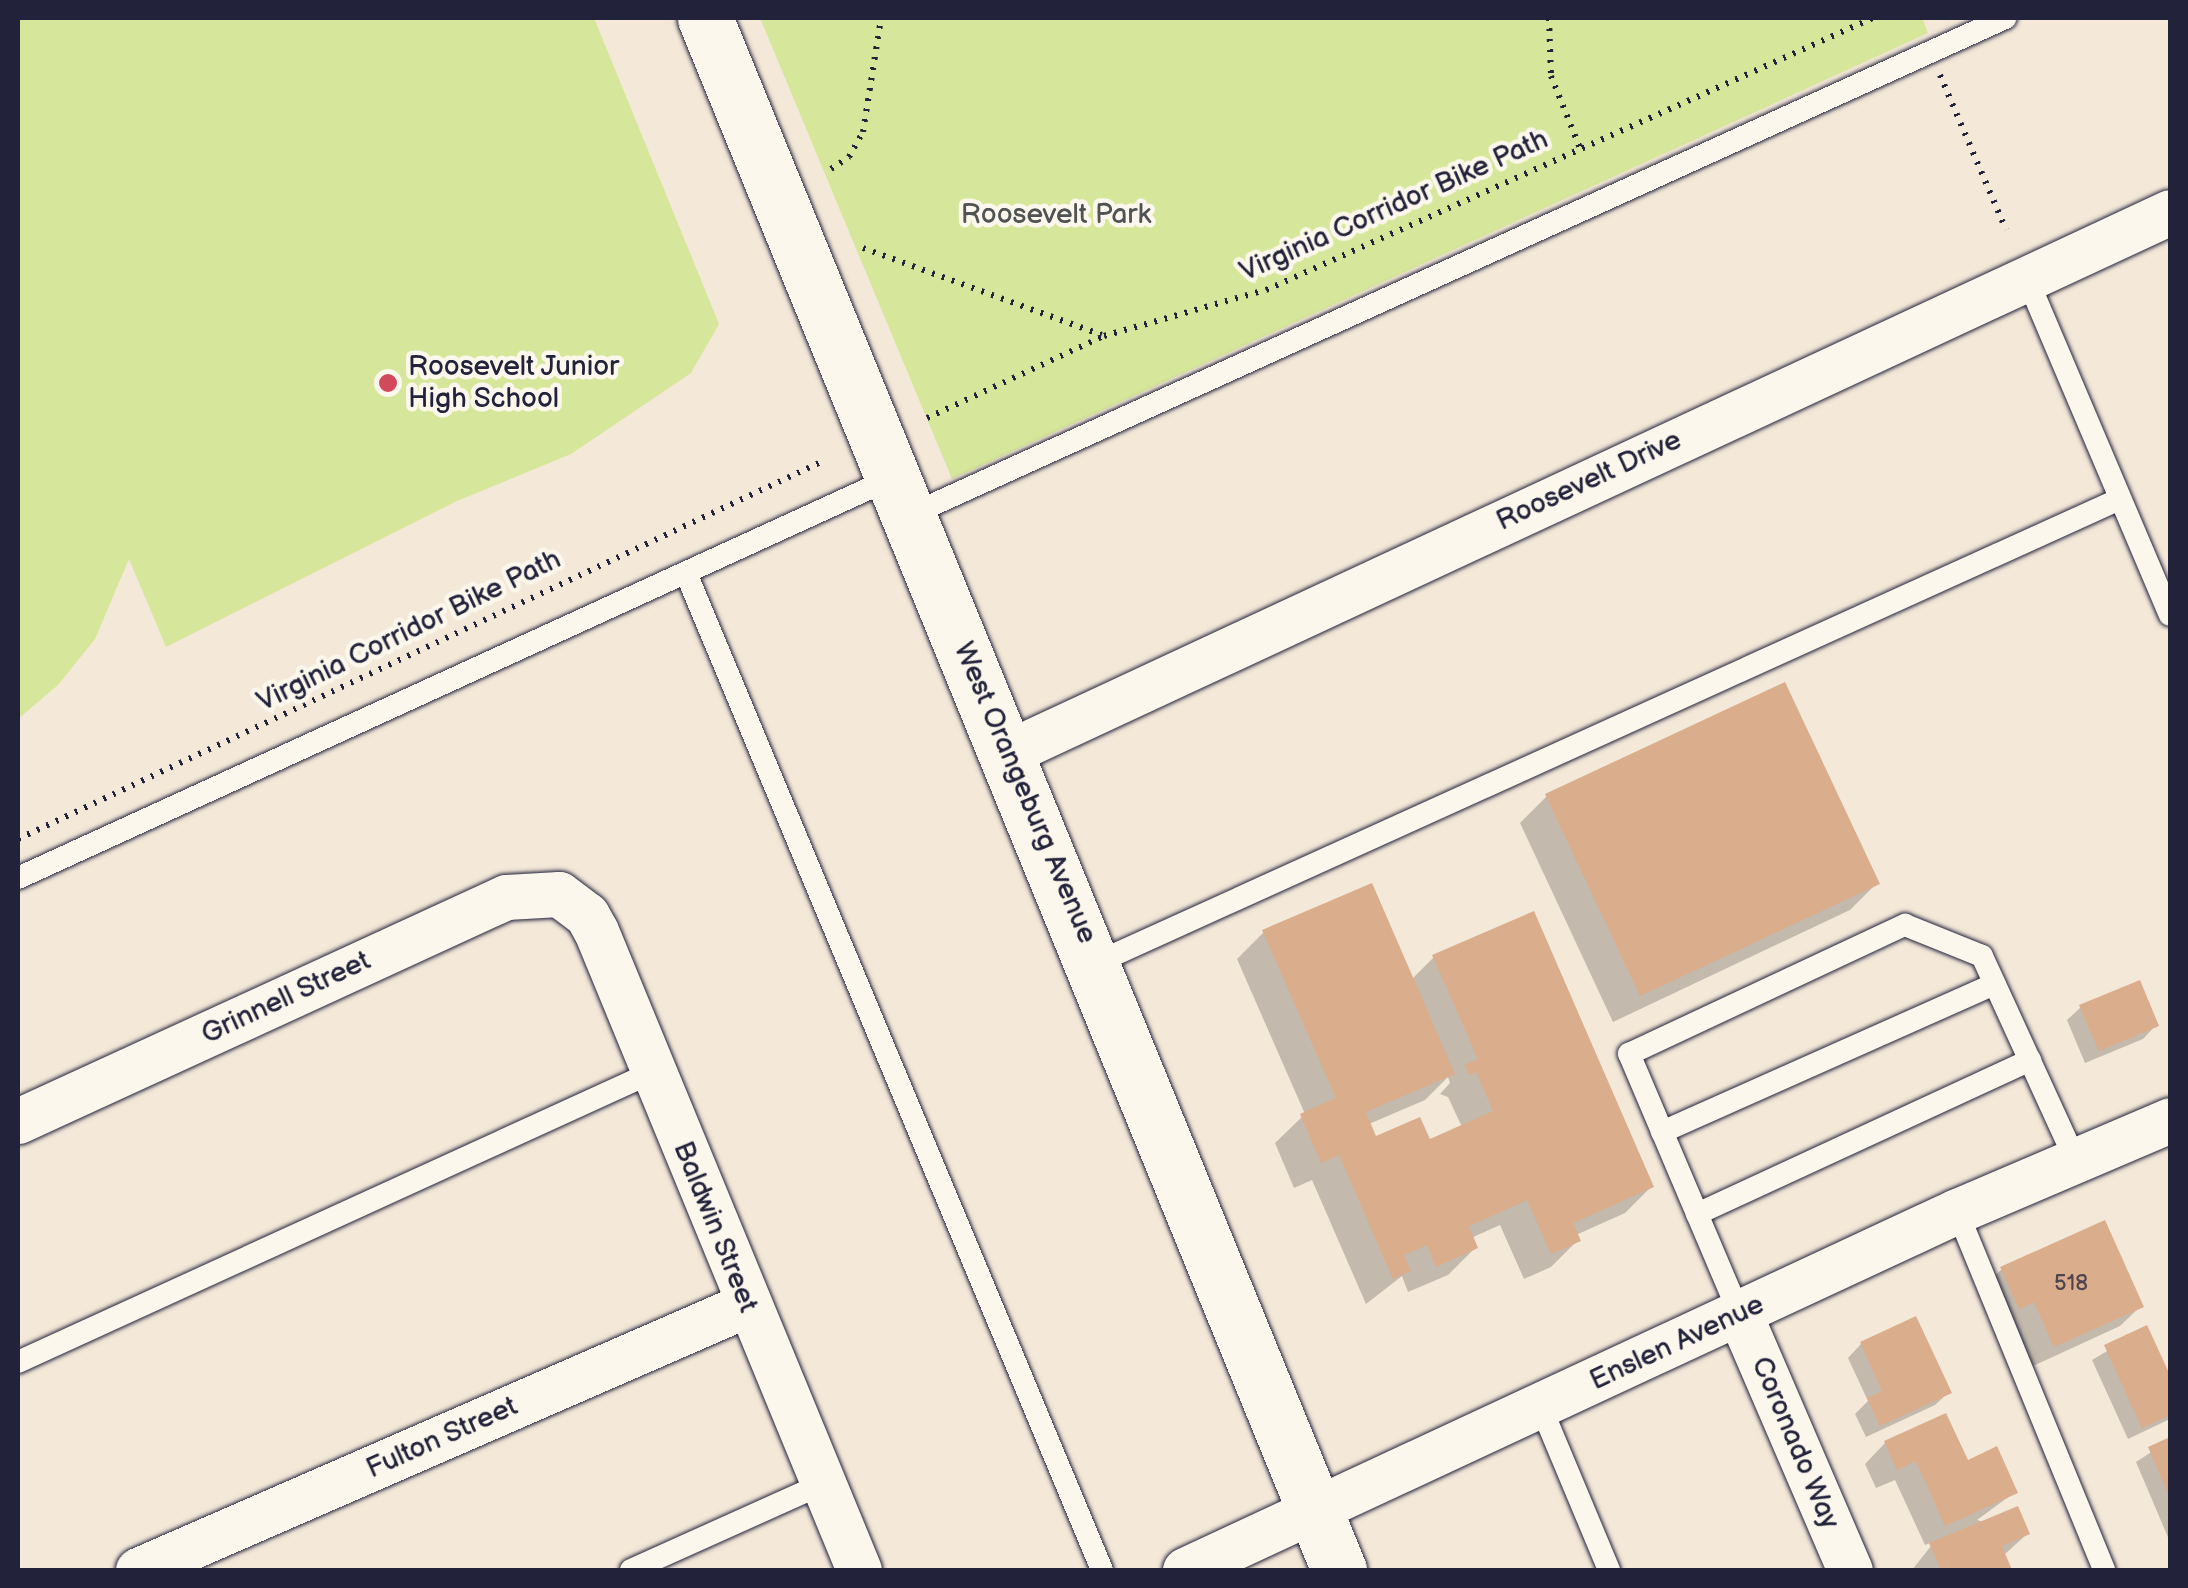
<!DOCTYPE html>
<html>
<head>
<meta charset="utf-8">
<style>
  body { margin:0 }
  #map { position:relative; width:2188px; height:1588px; overflow:hidden; background:#f4e8d9; font-family:"Balsamiq Sans",sans-serif }
  div>[style] { position:absolute }
  .green>* { inset:0; background:#d6e79b }
  .shadow>* { inset:0; background:#0003 }
  .building>* { inset:0; background:#daad8c }
  .path>* { height:6px; margin-top:-3px; transform-origin:0; background:repeating-linear-gradient(90deg,#22223b 0 2.5px,transparent 0 10.5px) }
  .roads { filter:drop-shadow(0 0 2px #22223b) drop-shadow(0 0 2px #22223b) }
  .service>* { height:22px; margin:-11px; padding:0 11px; transform-origin:11px; border-radius:11px; background:#fbf7ec }
  .minor>* { height:45px; margin:-22.5px; padding:0 22.5px; transform-origin:22.5px; border-radius:22.5px; background:#fbf7ec }
  .tertiary>* { height:55px; margin:-27.5px; padding:0 27.5px; transform-origin:27.5px; border-radius:27.5px; background:#fbf7ec }
  .dots>* { width:28px; height:28px; translate:-50% -50%; box-sizing:border-box; border:5px solid #fbf7ec; border-radius:50% }
  span { translate:-50% -50%; white-space:nowrap; text-align:center; line-height:1.15; -webkit-text-stroke:9px #fbf7ec; paint-order:stroke }
  .number-label { font-size:22px; color:#50454f }
  .number-label span { -webkit-text-stroke-width:0 }
  .street-label { font-size:28px; color:#22223b }
  .park-label { font-size:28px; color:#4f5353 }
  .poi-label { font-size:28px; color:#22223b }
  .left { translate:0 -50%; text-align:left }
  .frame { position:absolute; inset:0; border:20px solid #22223b; pointer-events:none }
</style>
</head>
<body>
<div id="map">
  <div class="green">
    <i style="clip-path:polygon(18px 18px,594px 18px,719px 324px,691px 373px,571px 454px,457px 501px,166px 647px,129px 559px,95px 639px,58px 685px,18px 719px)"></i>
    <i style="clip-path:polygon(760px 18px,1922px 18px,1928px 33px,952px 479px)"></i>
  </div>
  <div class="shadow">
    <i style="clip-path:polygon(1547px 796px,1877px 883px,1850px 910px,1613px 1022px,1520px 823px)"></i>
    <i style="clip-path:polygon(evenodd,1264px 932px,1411px 980px,1434px 957px,1652px 1186px,1625px 1213px,1576px 1235px,1578px 1240px,1551px 1267px,1524px 1279px,1500px 1225px,1471px 1238px,1475px 1248px,1448px 1275px,1408px 1292px,1402px 1276px,1366px 1304px,1312px 1180px,1294px 1188px,1275px 1143px,1305px 1114px,1237px 959px,1264px 932px,1448px 1077px,1450px 1083px,1440px 1094px,1448px 1097px,1462px 1127px,1429px 1142px,1375px 1139px,1369px 1124px,1425px 1100px,1448px 1077px)"></i>
    <i style="clip-path:polygon(2081px 1007px,2156px 1025px,2143px 1039px,2085px 1063px,2067px 1020px)"></i>
    <i style="clip-path:polygon(2002px 1269px,2141px 1306px,2120px 1326px,2033px 1366px,2013px 1321px,1981px 1289px)"></i>
    <i style="clip-path:polygon(2146px 1328px,2170px 1381px,2170px 1419px,2128px 1439px,2092px 1360px)"></i>
    <i style="clip-path:polygon(1861px 1344px,1949px 1392px,1935px 1405px,1866px 1437px,1855px 1414px,1868px 1401px,1848px 1358px)"></i>
    <i style="clip-path:polygon(2170px 1440px,2170px 1542px,2136px 1462px)"></i>
    <i style="clip-path:polygon(1885px 1443px,1967px 1463px,2015px 1492px,1977px 1520px,2027px 1534px,2004px 1555px,2010px 1570px,1912px 1570px,1935px 1541px,1925px 1545px,1895px 1480px,1876px 1488px,1865px 1464px)"></i>
  </div>
  <div class="building">
    <i style="clip-path:polygon(1785px 682px,1880px 884px,1640px 996px,1545px 794px)"></i>
    <i style="clip-path:polygon(1372px 883px,1455px 1074px,1366px 1112px,1376px 1136px,1420px 1117px,1430px 1139px,1493px 1111px,1476px 1072px,1469px 1075px,1465px 1065px,1478px 1059px,1432px 955px,1534px 911px,1654px 1187px,1573px 1223px,1581px 1241px,1551px 1254px,1527px 1200px,1469px 1226px,1478px 1248px,1436px 1267px,1427px 1245px,1404px 1255px,1411px 1271px,1393px 1279px,1339px 1155px,1321px 1163px,1300px 1114px,1336px 1098px,1262px 930px)"></i>
    <i style="clip-path:polygon(2140px 980px,2159px 1026px,2099px 1051px,2079px 1005px)"></i>
    <i style="clip-path:polygon(2105px 1220px,2144px 1307px,2054px 1347px,2034px 1302px,2019px 1309px,2000px 1267px)"></i>
    <i style="clip-path:polygon(1916px 1316px,1952px 1393px,1880px 1426px,1867px 1398px,1882px 1391px,1860px 1342px)"></i>
    <i style="clip-path:polygon(2147px 1325px,2170px 1375px,2170px 1415px,2142px 1428px,2104px 1345px)"></i>
    <i style="clip-path:polygon(1946px 1413px,1968px 1460px,1997px 1446px,2018px 1493px,1945px 1526px,1916px 1461px,1897px 1470px,1884px 1441px)"></i>
    <i style="clip-path:polygon(2170px 1437px,2170px 1498px,2148px 1447px)"></i>
    <i style="clip-path:polygon(2018px 1506px,2030px 1534px,2002px 1546px,2012px 1570px,1941px 1570px,1929px 1543px)"></i>
  </div>
  <div class="path">
    <i style="left:1549px;top:18px;width:58px;rotate:88deg"></i>
    <i style="left:1551px;top:76px;width:78px;rotate:68.1deg"></i>
    <i style="left:1940px;top:75px;width:168px;rotate:66.9deg"></i>
    <i style="left:831px;top:169px;width:22px;rotate:-34deg"></i>
    <i style="left:849px;top:157px;width:29px;rotate:-61deg"></i>
    <i style="left:863px;top:132px;width:115px;rotate:-81deg"></i>
    <i style="left:863px;top:248px;width:254px;rotate:20deg"></i>
    <i style="left:927px;top:418px;width:195px;rotate:-24.9deg"></i>
    <i style="left:1104px;top:336px;width:168px;rotate:-15.9deg"></i>
    <i style="left:1266px;top:290px;width:665px;rotate:-24.14deg"></i>
    <i style="left:18px;top:839px;width:885px;rotate:-25.15deg"></i>
  </div>
  <div class="roads">
    <div class="service">
      <i style="left:2026px;top:276px;width:368px;rotate:67deg"></i>
      <i style="left:910px;top:515px;width:1203px;rotate:-24.41deg"></i>
      <i style="left:686px;top:573px;width:1080px;rotate:67.35deg"></i>
      <i style="left:18px;top:878px;width:961px;rotate:-24.59deg"></i>
      <i style="left:1096px;top:963px;width:1124px;rotate:-24.38deg"></i>
      <i style="left:1662px;top:1132px;width:364px;rotate:-24deg"></i>
      <i style="left:1957px;top:1211px;width:388px;rotate:67.7deg"></i>
      <i style="left:1697px;top:1214px;width:367px;rotate:-24.8deg"></i>
      <i style="left:1740px;top:1315px;width:284px;rotate:-113deg"></i>
      <i style="left:1629px;top:1054px;width:305px;rotate:-25.1deg"></i>
      <i style="left:1905px;top:925px;width:83px;rotate:21.9deg"></i>
      <i style="left:1982px;top:956px;width:226px;rotate:65.4deg"></i>
      <i style="left:18px;top:1362px;width:698px;rotate:-24.55deg"></i>
      <i style="left:1540px;top:1405px;width:179px;rotate:67.3deg"></i>
      <i style="left:631px;top:1570px;width:209px;rotate:-24.2deg"></i>
    </div>
    <div class="minor">
      <i style="left:1009px;top:752px;width:1280px;rotate:-24.94deg"></i>
      <i style="left:18px;top:1121px;width:537px;rotate:-24.66deg"></i>
      <i style="left:506px;top:897px;width:53px;rotate:-3.2deg"></i>
      <i style="left:559px;top:894px;width:35px;rotate:37deg"></i>
      <i style="left:587px;top:915px;width:18px;rotate:61deg"></i>
      <i style="left:596px;top:931px;width:691px;rotate:67.63deg"></i>
      <i style="left:1740px;top:1315px;width:278px;rotate:66.7deg"></i>
      <i style="left:138px;top:1570px;width:663px;rotate:-23.55deg"></i>
      <i style="left:1185px;top:1570px;width:851px;rotate:-24.94deg"></i>
      <i style="left:1957px;top:1211px;width:232px;rotate:-23.1deg"></i>
    </div>
    <div class="tertiary">
      <i style="left:705px;top:18px;width:1677px;rotate:67.78deg"></i>
    </div>
  </div>
  <div class="dots">
    <i style="left:388px;top:383px;background:#d1495b"></i>
  </div>
  <div class="number-label">
    <span style="left:2071px;top:1284px">518</span>
  </div>
  <div class="street-label">
    <span style="left:1394px;top:206px;rotate:-24deg">Virginia Corridor Bike Path</span>
    <span style="left:1589px;top:481px;rotate:-25deg">Roosevelt Drive</span>
    <span style="left:409px;top:631px;rotate:-26deg">Virginia Corridor Bike Path</span>
    <span style="left:1025px;top:793px;rotate:67deg">West Orangeburg Avenue</span>
    <span style="left:286px;top:998px;rotate:-25deg">Grinnell Street</span>
    <span style="left:715px;top:1227px;rotate:68deg">Baldwin Street</span>
    <span style="left:1677px;top:1343px;rotate:-25deg">Enslen Avenue</span>
    <span style="left:442px;top:1438px;rotate:-24deg">Fulton Street</span>
    <span style="left:1795px;top:1443px;rotate:67deg">Coronado Way</span>
  </div>
  <div class="park-label">
    <span style="left:1056px;top:215px">Roosevelt Park</span>
  </div>
  <div class="poi-label">
    <span class="left" style="left:408px;top:383px">Roosevelt Junior<br>High School</span>
  </div>
  <div class="frame"></div>
</div>
</body>
</html>
